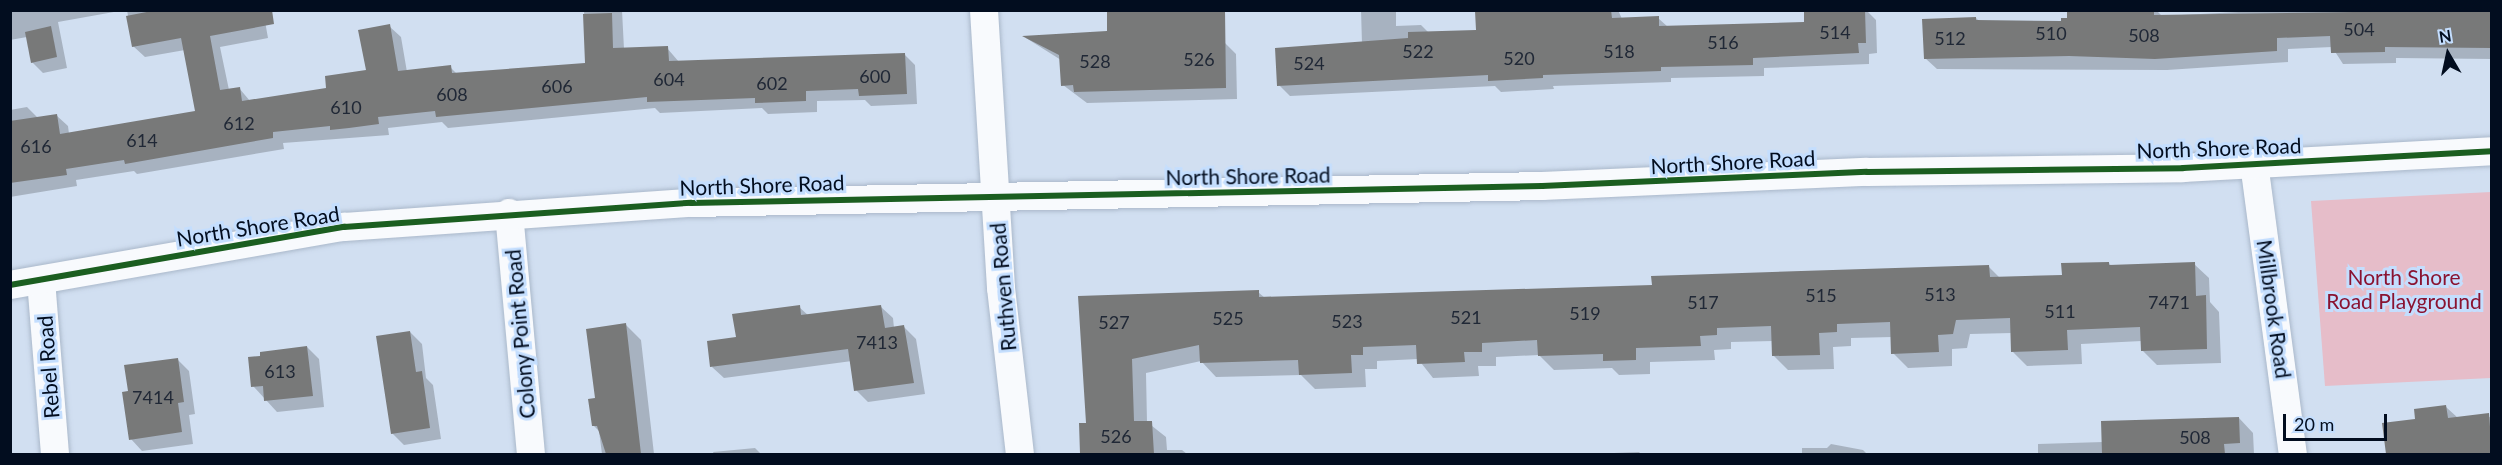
<!DOCTYPE html>
<html>
<head>
<meta charset="utf-8">
<style>
  body { margin:0 }
  #map { position:relative; width:2502px; height:465px; overflow:hidden; background:#d1dff1; font-family:Lato,sans-serif }
  div>[style] { position:absolute }
  .green>* { inset:0; background:#e6bdc9 }
  .shadow>* { inset:0; background:#0003 }
  .building>* { inset:0; background:#787979 }
  .roads { filter:drop-shadow(0 0 2px #aab8ca) drop-shadow(0 0 2px #aab8ca) }
  .minor>* { height:28px; margin:-14px; padding:0 14px; transform-origin:14px; border-radius:14px; background:#f8fafd }
  .cycleway>* { height:6px; margin:-3px; padding:0 3px; transform-origin:3px; border-radius:3px; background:#1b5e20 }
  span { translate:-50% -50%; white-space:nowrap; text-align:center; line-height:1.15; -webkit-text-stroke:6px #c4defe; paint-order:stroke }
  .number-label { font-size:18px; color:#202836 }
  .number-label span { -webkit-text-stroke-width:0 }
  .street-label { font-size:21px; color:#020d1f }
  .park-label { font-size:21px; color:#8a1331 }
  .frame { position:absolute; inset:0; border:12px solid #020d1f; pointer-events:none }
  .north { position:absolute; left:2418px; top:24px; width:60px; height:60px; -webkit-text-stroke:4px #c4defe; paint-order:stroke; rotate:351deg; font-size:16px; font-weight:700; line-height:24px; text-align:center; color:#020d1f }
  .north::after { content:''; display:block; margin:auto; width:21px; height:27px; background:#020d1f; clip-path:polygon(50% 0,100% 100%,50% 72%,0 100%) }
  .scale { position:absolute; left:2283px; top:414px; width:104px; height:27px; box-sizing:border-box; border:3px solid #020d1f; border-top:0; padding-left:8px; font-size:18px; line-height:21px; white-space:nowrap; color:#020d1f; -webkit-text-stroke:4px #c4defe; paint-order:stroke }
</style>
</head>
<body>
<div id="map">
  <div class="green">
    <i style="clip-path:polygon(2491px 192px,2491px 378px,2325px 386px,2311px 201px)"></i>
  </div>
  <div class="shadow">
    <i style="clip-path:polygon(10px 10px,125px 10px,58px 22px,67px 68px,43px 73px,32px 62px,27px 37px,10px 40px)"></i>
    <i style="clip-path:polygon(127px 10px,263px 10px,268px 38px,220px 47px,229px 90px,239px 88px,250px 101px,328px 90px,367px 72px,389px 26px,401px 37px,407px 72px,450px 67px,458px 75px,586px 65px,584px 10px,622px 10px,624px 49px,667px 48px,679px 62px,904px 54px,915px 65px,917px 104px,871px 106px,865px 100px,817px 101px,817px 112px,768px 114px,762px 108px,660px 113px,655px 108px,448px 128px,442px 122px,388px 128px,389px 135px,283px 143px,284px 149px,137px 174px,134px 171px,76px 180px,77px 186px,10px 197px,10px 110px,27px 107px,38px 118px,56px 115px,68px 126px,69px 134px,196px 112px,185px 50px,145px 57px,133px 46px)"></i>
    <i style="clip-path:polygon(1361px 10px,1396px 10px,1396px 26px,1421px 25px,1429px 33px,1478px 31px,1477px 13px,1520px 10px,1618px 10px,1622px 19px,1658px 18px,1668px 27px,1805px 24px,1805px 10px,1866px 10px,1876px 20px,1877px 53px,1869px 54px,1869px 64px,1764px 68px,1764px 76px,1671px 78px,1671px 82px,1553px 86px,1554px 89px,1501px 92px,1495px 86px,1290px 96px,1279px 85px,1362px 44px)"></i>
    <i style="clip-path:polygon(2069px 10px,2156px 10px,2162px 16px,2277px 10px,2492px 10px,2492px 59px,2396px 58px,2396px 63px,2343px 64px,2332px 47px,2288px 49px,2288px 62px,2167px 70px,1937px 69px,1925px 58px,1976px 18px,1979px 21px,2062px 23px,2068px 20px)"></i>
    <i style="clip-path:polygon(1026px 38px,1225px 43px,1236px 54px,1237px 99px,1087px 103px,1063px 85px,1061px 60px)"></i>
    <i style="clip-path:polygon(2109px 263px,2112px 267px,2194px 264px,2209px 278px,2210px 302px,2219px 312px,2221px 363px,2157px 365px,2142px 350px,2142px 341px,2081px 344px,2082px 364px,2027px 366px,2013px 352px,2012px 333px,1970px 334px,1967px 348px,1952px 349px,1952px 366px,1908px 368px,1893px 353px,1892px 337px,1851px 338px,1851px 346px,1833px 347px,1834px 369px,1788px 370px,1773px 355px,1773px 341px,1731px 342px,1731px 349px,1714px 350px,1715px 360px,1650px 362px,1650px 374px,1619px 375px,1612px 368px,1554px 370px,1539px 355px,1496px 357px,1496px 366px,1478px 366px,1479px 376px,1433px 378px,1418px 359px,1377px 361px,1377px 369px,1365px 369px,1366px 387px,1315px 389px,1301px 375px,1216px 377px,1201px 361px,1146px 373px,1147px 422px,1166px 437px,1167px 450px,1182px 450px,1187px 454px,1081px 454px,1080px 425px,1087px 424px,1079px 298px,1258px 292px,1265px 298px,1653px 286px,1989px 267px,2000px 278px,2063px 277px)"></i>
    <i style="clip-path:polygon(799px 307px,809px 316px,881px 307px,893px 318px,894px 328px,904px 327px,916px 339px,925px 394px,868px 402px,856px 390px,852px 361px,724px 378px,712px 367px,737px 338px)"></i>
    <i style="clip-path:polygon(626px 325px,641px 340px,654px 454px,602px 454px,599px 431px,593px 425px,597px 400px)"></i>
    <i style="clip-path:polygon(410px 332px,422px 344px,426px 378px,433px 385px,441px 439px,404px 445px,392px 433px)"></i>
    <i style="clip-path:polygon(307px 347px,319px 359px,324px 407px,277px 412px,253px 386px)"></i>
    <i style="clip-path:polygon(177px 359px,189px 371px,195px 414px,189px 415px,193px 444px,142px 451px,131px 439px,130px 392px)"></i>
    <i style="clip-path:polygon(2446px 407px,2458px 418px,2492px 417px,2492px 454px,2388px 454px,2384px 425px,2417px 420px)"></i>
    <i style="clip-path:polygon(2239px 418px,2253px 433px,2254px 454px,2038px 454px,2038px 444px,2103px 442px)"></i>
    <i style="clip-path:polygon(1831px 444px,1863px 450px,1867px 454px,1791px 454px,1802px 454px,1802px 448px,1827px 448px)"></i>
    <i style="clip-path:polygon(755px 448px,761px 454px,714px 454px,713px 452px)"></i>
    <i style="clip-path:polygon(1639px 452px,1641px 454px,1614px 454px,1614px 453px)"></i>
  </div>
  <div class="building">
    <i style="clip-path:polygon(157px 10px,272px 10px,274px 24px,210px 36px,220px 90px,240px 87px,242px 101px,326px 88px,325px 76px,366px 70px,358px 30px,390px 24px,398px 71px,451px 65px,452px 73px,585px 63px,583px 14px,612px 13px,613px 48px,668px 46px,669px 61px,905px 53px,907px 94px,859px 96px,858px 89px,806px 91px,806px 101px,755px 103px,755px 98px,647px 102px,647px 97px,436px 117px,435px 111px,378px 117px,379px 124px,349px 128px,330px 130px,330px 126px,273px 132px,273px 138px,125px 164px,124px 160px,66px 169px,67px 175px,10px 183px,10px 121px,57px 114px,60px 134px,195px 111px,181px 38px,132px 47px,126px 16px)"></i>
    <i style="clip-path:polygon(1107px 10px,1225px 10px,1226px 88px,1074px 92px,1073px 85px,1061px 86px,1059px 55px,1022px 36px,1107px 31px)"></i>
    <i style="clip-path:polygon(1611px 10px,1612px 18px,1659px 16px,1659px 26px,1804px 22px,1804px 10px,1865px 10px,1866px 43px,1858px 43px,1859px 53px,1753px 58px,1753px 65px,1661px 67px,1661px 71px,1543px 75px,1543px 78px,1488px 81px,1488px 75px,1277px 86px,1275px 48px,1408px 38px,1408px 32px,1476px 30px,1475px 11px)"></i>
    <i style="clip-path:polygon(2067px 10px,2154px 10px,2154px 15px,2490px 10px,2492px 48px,2385px 47px,2385px 52px,2331px 53px,2330px 36px,2277px 38px,2277px 51px,2155px 59px,2069px 56px,1924px 59px,1922px 19px,1976px 17px,1976px 20px,2061px 21px,2061px 18px,2067px 18px)"></i>
    <i style="clip-path:polygon(51px 26px,57px 57px,31px 63px,25px 32px)"></i>
    <i style="clip-path:polygon(2109px 262px,2109px 265px,2195px 262px,2196px 296px,2206px 295px,2207px 349px,2141px 351px,2140px 327px,2067px 330px,2068px 350px,2011px 352px,2010px 318px,1956px 320px,1953px 334px,1938px 335px,1939px 352px,1891px 354px,1890px 322px,1837px 324px,1837px 332px,1819px 333px,1820px 355px,1772px 356px,1771px 326px,1717px 328px,1717px 335px,1700px 336px,1701px 346px,1636px 348px,1636px 360px,1603px 361px,1603px 354px,1538px 356px,1537px 340px,1482px 343px,1482px 352px,1464px 352px,1465px 362px,1417px 364px,1416px 345px,1363px 347px,1363px 355px,1351px 355px,1352px 373px,1299px 375px,1298px 360px,1200px 363px,1199px 345px,1132px 359px,1134px 421px,1152px 421px,1154px 454px,1080px 454px,1079px 423px,1086px 423px,1078px 296px,1259px 290px,1259px 297px,1652px 285px,1651px 276px,1989px 265px,1990px 277px,2062px 275px,2061px 263px)"></i>
    <i style="clip-path:polygon(800px 305px,801px 315px,881px 305px,885px 328px,904px 325px,914px 383px,854px 391px,848px 349px,710px 367px,707px 341px,736px 337px,732px 314px)"></i>
    <i style="clip-path:polygon(626px 323px,641px 454px,606px 454px,597px 426px,592px 426px,588px 399px,595px 398px,586px 329px)"></i>
    <i style="clip-path:polygon(410px 331px,416px 372px,422px 371px,430px 428px,391px 434px,376px 336px)"></i>
    <i style="clip-path:polygon(307px 346px,313px 396px,264px 401px,263px 386px,251px 387px,248px 357px,260px 356px,260px 352px)"></i>
    <i style="clip-path:polygon(178px 358px,184px 402px,178px 403px,182px 432px,129px 440px,122px 392px,128px 391px,124px 365px)"></i>
    <i style="clip-path:polygon(2446px 405px,2448px 418px,2489px 413px,2492px 454px,2386px 454px,2382px 423px,2415px 419px,2414px 409px)"></i>
    <i style="clip-path:polygon(2239px 417px,2240px 443px,2224px 444px,2225px 454px,2102px 454px,2101px 421px)"></i>
  </div>
  <div class="roads">
    <div class="minor">
      <i style="left:984px;top:10px;width:279px;rotate:86.5deg"></i>
      <i style="left:1001px;top:288px;width:167px;rotate:83.5deg"></i>
      <i style="left:2254px;top:163px;width:294px;rotate:82.4deg"></i>
      <i style="left:509px;top:213px;width:242px;rotate:84.8deg"></i>
      <i style="left:41px;top:280px;width:175px;rotate:85.4deg"></i>
      <i style="left:10px;top:285px;width:339px;rotate:-9.9deg"></i>
      <i style="left:344px;top:227px;width:348px;rotate:-4deg"></i>
      <i style="left:691px;top:203px;width:851px;rotate:-1.14deg"></i>
      <i style="left:1542px;top:186px;width:325px;rotate:-2.5deg"></i>
      <i style="left:1867px;top:172px;width:316px;rotate:-0.7deg"></i>
      <i style="left:2183px;top:168px;width:309px;rotate:-3.1deg"></i>
    </div>
  </div>
  <div class="cycleway">
    <i style="left:10px;top:285px;width:339px;rotate:-9.9deg"></i>
    <i style="left:344px;top:227px;width:348px;rotate:-4deg"></i>
    <i style="left:691px;top:203px;width:851px;rotate:-1.14deg"></i>
    <i style="left:1542px;top:186px;width:325px;rotate:-2.5deg"></i>
    <i style="left:1867px;top:172px;width:316px;rotate:-0.7deg"></i>
    <i style="left:2183px;top:168px;width:309px;rotate:-3.1deg"></i>
  </div>
  <div class="number-label">
    <span style="left:2359px;top:29px">504</span>
    <span style="left:1835px;top:32px">514</span>
    <span style="left:2051px;top:33px">510</span>
    <span style="left:2144px;top:35px">508</span>
    <span style="left:1950px;top:38px">512</span>
    <span style="left:1723px;top:42px">516</span>
    <span style="left:1418px;top:51px">522</span>
    <span style="left:1619px;top:51px">518</span>
    <span style="left:1519px;top:58px">520</span>
    <span style="left:1199px;top:59px">526</span>
    <span style="left:1095px;top:61px">528</span>
    <span style="left:1309px;top:63px">524</span>
    <span style="left:875px;top:76px">600</span>
    <span style="left:669px;top:79px">604</span>
    <span style="left:772px;top:83px">602</span>
    <span style="left:557px;top:86px">606</span>
    <span style="left:452px;top:94px">608</span>
    <span style="left:346px;top:107px">610</span>
    <span style="left:239px;top:123px">612</span>
    <span style="left:142px;top:140px">614</span>
    <span style="left:36px;top:146px">616</span>
    <span style="left:1940px;top:294px">513</span>
    <span style="left:1821px;top:295px">515</span>
    <span style="left:1703px;top:302px">517</span>
    <span style="left:2169px;top:302px">7471</span>
    <span style="left:2060px;top:311px">511</span>
    <span style="left:1585px;top:313px">519</span>
    <span style="left:1466px;top:317px">521</span>
    <span style="left:1228px;top:318px">525</span>
    <span style="left:1347px;top:321px">523</span>
    <span style="left:1114px;top:322px">527</span>
    <span style="left:877px;top:342px">7413</span>
    <span style="left:280px;top:371px">613</span>
    <span style="left:153px;top:397px">7414</span>
    <span style="left:1116px;top:436px">526</span>
    <span style="left:2195px;top:437px">508</span>
  </div>
  <div class="street-label">
    <span style="left:2219px;top:148px;rotate:-2deg">North Shore Road</span>
    <span style="left:1733px;top:162px;rotate:-3deg">North Shore Road</span>
    <span style="left:1248px;top:176px;rotate:-1deg">North Shore Road</span>
    <span style="left:762px;top:185px;rotate:-2deg">North Shore Road</span>
    <span style="left:258px;top:226px;rotate:-9deg">North Shore Road</span>
    <span style="left:1003px;top:287px;rotate:-95deg">Ruthven Road</span>
    <span style="left:2274px;top:309px;rotate:82deg">Millbrook Road</span>
    <span style="left:520px;top:334px;rotate:-95deg">Colony Point Road</span>
    <span style="left:48px;top:367px;rotate:-94deg">Rebel Road</span>
  </div>
  <div class="park-label">
    <span style="left:2404px;top:289px">North Shore<br>Road Playground</span>
  </div>
  <div class="frame"></div>
  <div class="north">N</div>
  <div class="scale">20 m</div>
</div>
</body>
</html>
